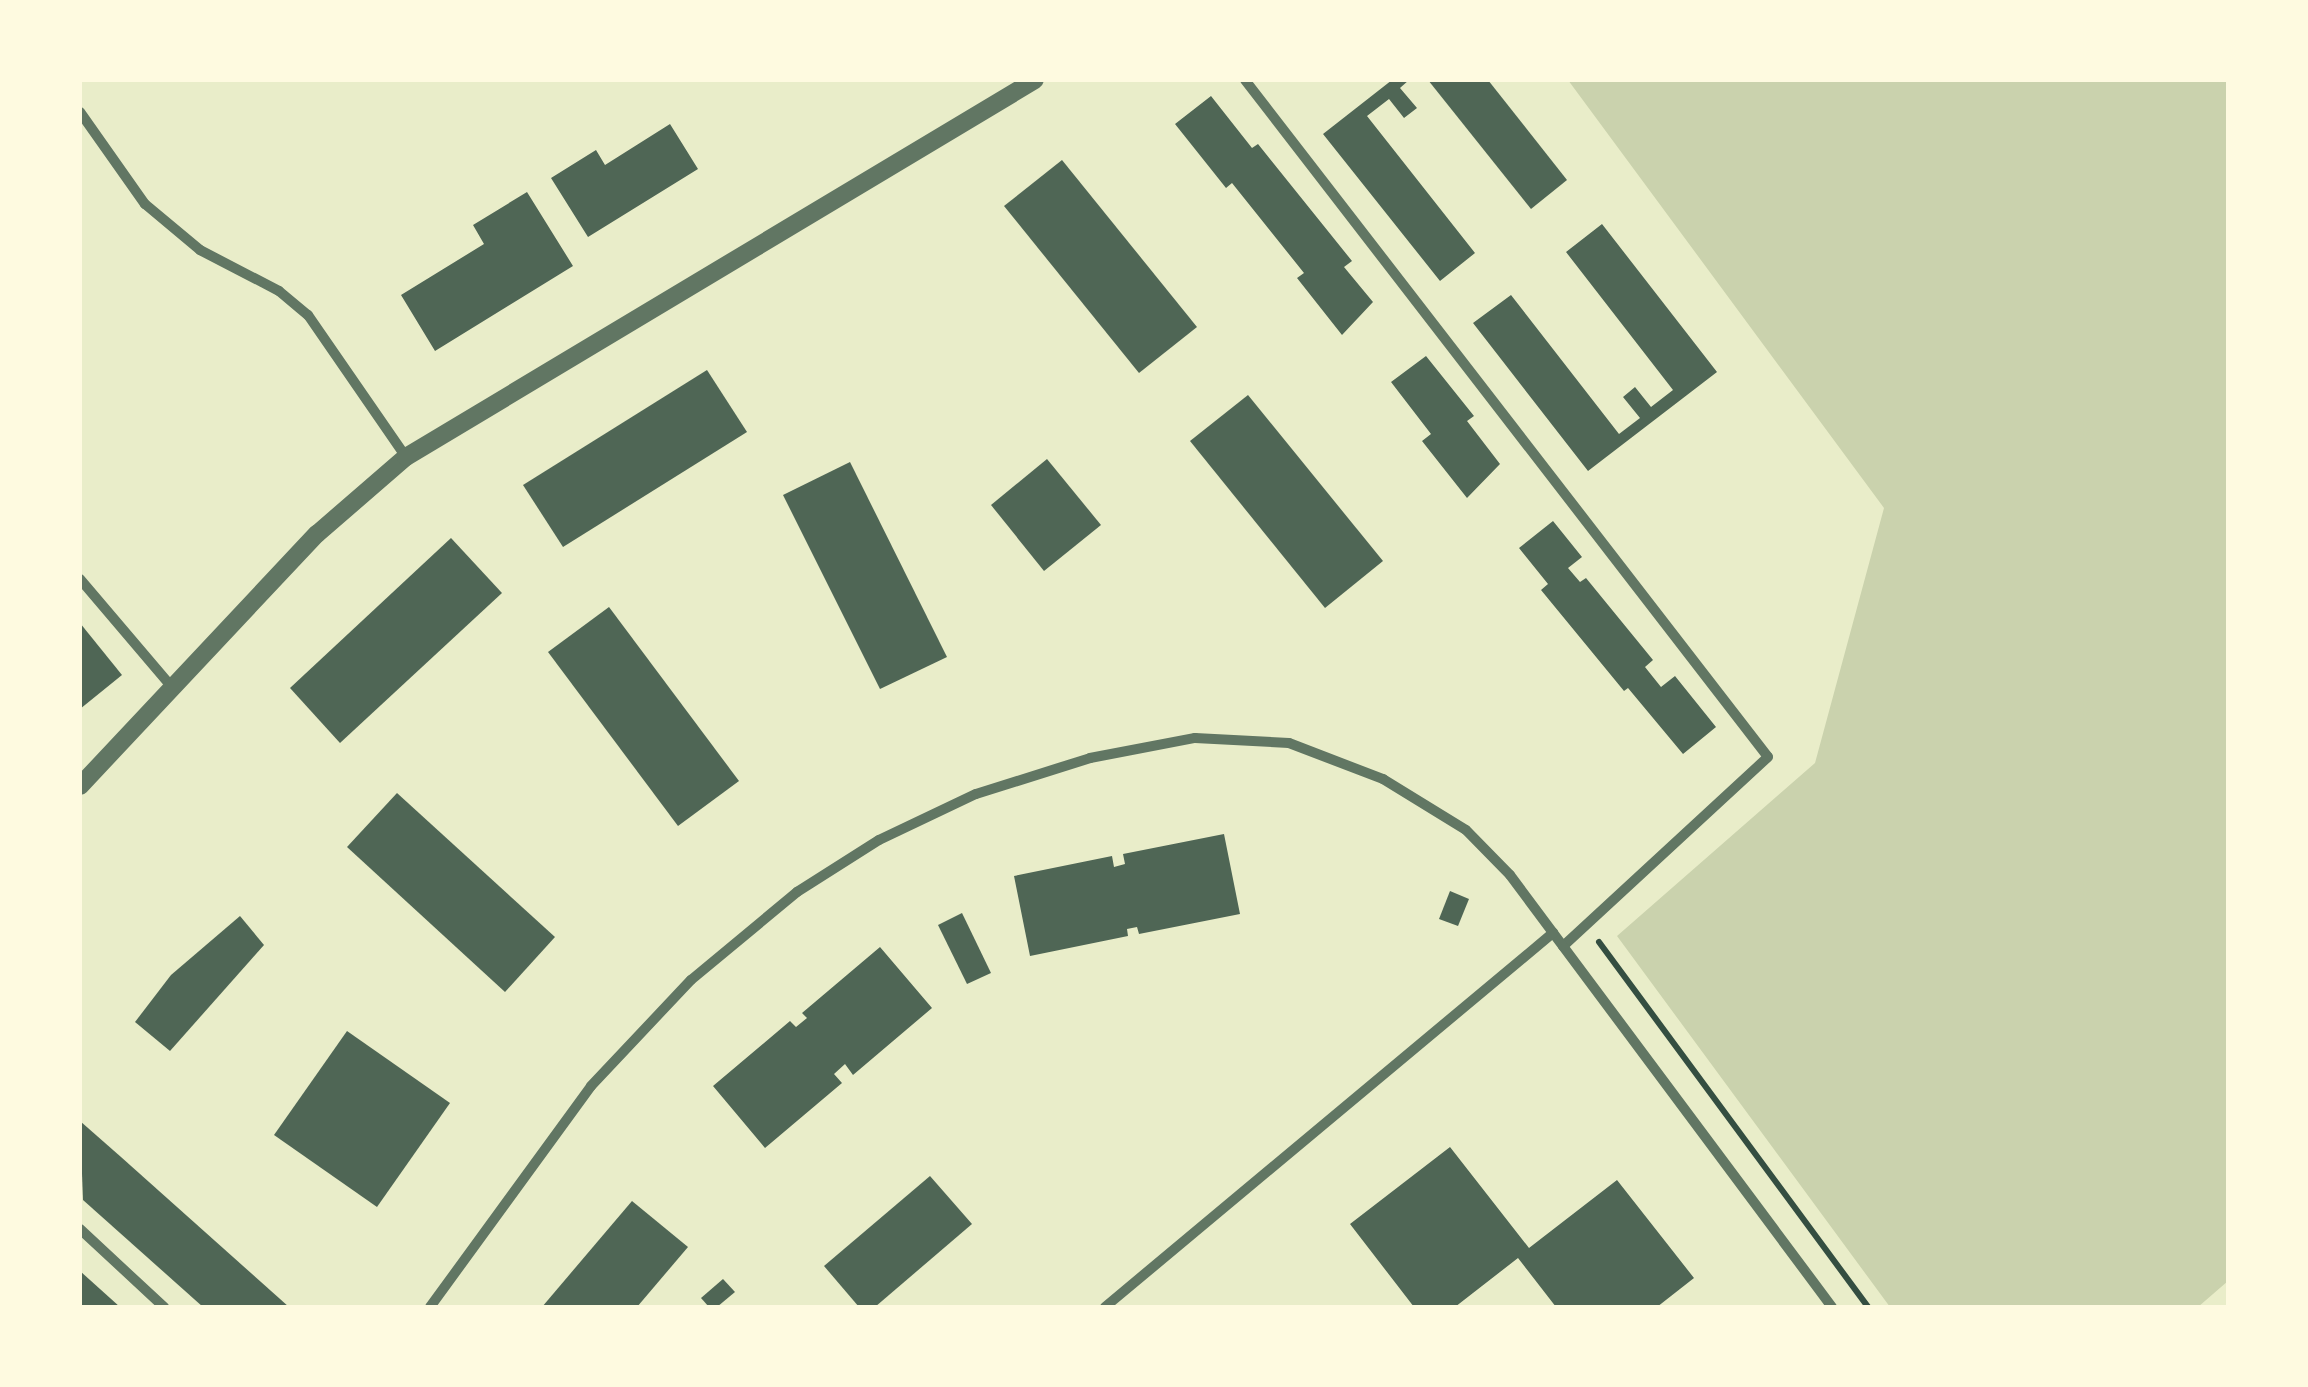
<!DOCTYPE html>
<html>
<head>
<meta charset="utf-8">
<style>
  body { margin:0 }
  #map { position:relative; width:2308px; height:1387px; overflow:hidden; background:#e9edc9; font-family:"Source Sans 3",sans-serif }
  div>[style] { position:absolute }
  .green>* { inset:0; background:#cad2ad }
  .building>* { inset:0; background:#4f6655 }
  .path>* { height:6px; margin:-3px; padding:0 3px; transform-origin:3px; border-radius:3px; background:#344e41 }
  .minor>* { height:10px; margin:-5px; padding:0 5px; transform-origin:5px; border-radius:5px; background:#617663 }
  .tertiary>* { height:18px; margin:-9px; padding:0 9px; transform-origin:9px; border-radius:9px; background:#617663 }
  span { translate:-50% -50%; white-space:nowrap; text-align:center; line-height:1.15; -webkit-text-stroke:8px #fefae0; paint-order:stroke }
  .frame { position:absolute; inset:0; border:82px solid #fefae0; pointer-events:none }
</style>
</head>
<body>
<div id="map">
  <div class="green">
    <i style="clip-path:polygon(1568px 80px,2228px 80px,2228px 1281px,2198px 1307px,1890px 1307px,1617px 936px,1815px 763px,1884px 508px)"></i>
  </div>
  <div class="building">
    <i style="clip-path:polygon(1392px 80px,1409px 80px,1400px 88px,1417px 108px,1404px 118px,1389px 99px,1367px 116px,1475px 253px,1440px 281px,1323px 134px)"></i>
    <i style="clip-path:polygon(1428px 80px,1488px 80px,1567px 180px,1531px 209px)"></i>
    <i style="clip-path:polygon(1211px 96px,1252px 148px,1258px 144px,1352px 261px,1344px 267px,1373px 302px,1342px 335px,1297px 278px,1304px 273px,1232px 183px,1226px 188px,1175px 124px)"></i>
    <i style="clip-path:polygon(670px 124px,698px 169px,588px 237px,551px 178px,596px 150px,605px 165px)"></i>
    <i style="clip-path:polygon(1062px 160px,1197px 327px,1139px 373px,1004px 206px)"></i>
    <i style="clip-path:polygon(527px 192px,573px 266px,435px 351px,401px 295px,484px 244px,473px 225px)"></i>
    <i style="clip-path:polygon(1602px 224px,1717px 372px,1588px 471px,1473px 323px,1511px 295px,1619px 434px,1640px 418px,1623px 397px,1635px 387px,1651px 407px,1673px 390px,1566px 252px)"></i>
    <i style="clip-path:polygon(1426px 356px,1474px 416px,1467px 421px,1500px 464px,1467px 498px,1422px 441px,1431px 434px,1391px 382px)"></i>
    <i style="clip-path:polygon(707px 370px,747px 432px,563px 547px,523px 485px)"></i>
    <i style="clip-path:polygon(1248px 395px,1383px 561px,1325px 608px,1190px 441px)"></i>
    <i style="clip-path:polygon(1047px 459px,1101px 525px,1044px 571px,991px 505px)"></i>
    <i style="clip-path:polygon(850px 462px,947px 657px,880px 689px,783px 495px)"></i>
    <i style="clip-path:polygon(1553px 521px,1582px 557px,1568px 568px,1580px 582px,1586px 578px,1653px 660px,1645px 667px,1661px 687px,1675px 676px,1716px 727px,1683px 754px,1628px 688px,1624px 691px,1541px 590px,1548px 584px,1519px 548px)"></i>
    <i style="clip-path:polygon(451px 538px,502px 593px,340px 743px,290px 688px)"></i>
    <i style="clip-path:polygon(609px 607px,739px 781px,678px 826px,548px 652px)"></i>
    <i style="clip-path:polygon(80px 623px,122px 675px,80px 709px)"></i>
    <i style="clip-path:polygon(397px 793px,555px 937px,505px 992px,347px 847px)"></i>
    <i style="clip-path:polygon(1224px 834px,1240px 914px,1139px 934px,1137px 927px,1127px 929px,1128px 936px,1030px 956px,1014px 876px,1112px 856px,1114px 867px,1125px 864px,1123px 854px)"></i>
    <i style="clip-path:polygon(1450px 891px,1469px 899px,1458px 926px,1439px 919px)"></i>
    <i style="clip-path:polygon(962px 913px,991px 973px,967px 984px,938px 925px)"></i>
    <i style="clip-path:polygon(240px 916px,264px 945px,170px 1051px,135px 1022px,171px 975px)"></i>
    <i style="clip-path:polygon(880px 947px,932px 1008px,853px 1075px,845px 1064px,834px 1074px,842px 1083px,765px 1148px,713px 1086px,790px 1021px,796px 1027px,807px 1018px,802px 1013px)"></i>
    <i style="clip-path:polygon(347px 1031px,450px 1103px,377px 1207px,274px 1135px)"></i>
    <i style="clip-path:polygon(80px 1121px,121px 1157px,289px 1307px,203px 1307px,83px 1200px)"></i>
    <i style="clip-path:polygon(1450px 1147px,1529px 1248px,1617px 1180px,1694px 1278px,1657px 1307px,1556px 1307px,1518px 1258px,1455px 1307px,1414px 1307px,1350px 1224px)"></i>
    <i style="clip-path:polygon(930px 1176px,972px 1224px,875px 1307px,859px 1307px,824px 1266px)"></i>
    <i style="clip-path:polygon(632px 1201px,688px 1247px,637px 1307px,542px 1307px)"></i>
    <i style="clip-path:polygon(80px 1271px,120px 1307px,80px 1307px)"></i>
    <i style="clip-path:polygon(723px 1279px,735px 1292px,717px 1307px,709px 1307px,701px 1298px)"></i>
  </div>
  <div class="path">
    <i style="left:1599px;top:942px;width:453px;rotate:53.6deg"></i>
  </div>
  <div class="minor">
    <i style="left:1245px;top:80px;width:855px;rotate:52.31deg"></i>
    <i style="left:1768px;top:757px;width:279px;rotate:137.3deg"></i>
    <i style="left:80px;top:112px;width:113px;rotate:54.8deg"></i>
    <i style="left:145px;top:204px;width:72px;rotate:39.9deg"></i>
    <i style="left:200px;top:250px;width:89px;rotate:27.4deg"></i>
    <i style="left:279px;top:291px;width:38px;rotate:40deg"></i>
    <i style="left:308px;top:315px;width:173px;rotate:55.4deg"></i>
    <i style="left:80px;top:579px;width:142px;rotate:49.6deg"></i>
    <i style="left:80px;top:1229px;width:115px;rotate:42.9deg"></i>
    <i style="left:430px;top:1307px;width:273px;rotate:-53.9deg"></i>
    <i style="left:591px;top:1086px;width:146px;rotate:-46.7deg"></i>
    <i style="left:691px;top:980px;width:138px;rotate:-39.7deg"></i>
    <i style="left:797px;top:892px;width:97px;rotate:-32.4deg"></i>
    <i style="left:879px;top:840px;width:107px;rotate:-25.4deg"></i>
    <i style="left:976px;top:794px;width:120px;rotate:-17.5deg"></i>
    <i style="left:1090px;top:758px;width:107px;rotate:-10.8deg"></i>
    <i style="left:1195px;top:738px;width:94px;rotate:3deg"></i>
    <i style="left:1289px;top:743px;width:101px;rotate:21deg"></i>
    <i style="left:1383px;top:779px;width:97px;rotate:31.6deg"></i>
    <i style="left:1466px;top:830px;width:63px;rotate:45.6deg"></i>
    <i style="left:1510px;top:875px;width:539px;rotate:53.3deg"></i>
    <i style="left:1105px;top:1307px;width:584px;rotate:-39.86deg"></i>
  </div>
  <div class="tertiary">
    <i style="left:80px;top:786px;width:346px;rotate:-46.8deg"></i>
    <i style="left:317px;top:534px;width:118px;rotate:-40.9deg"></i>
    <i style="left:406px;top:457px;width:733px;rotate:-30.94deg"></i>
  </div>
  <div class="frame"></div>
</div>
</body>
</html>
